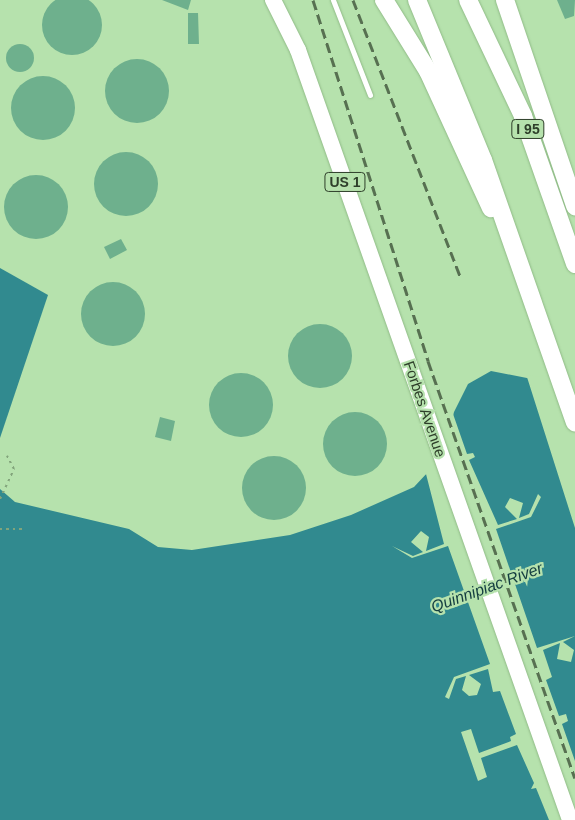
<!DOCTYPE html>
<html>
<head>
<meta charset="utf-8">
<style>
  body { margin:0 }
  #map { position:relative; width:575px; height:820px; overflow:hidden; background:#b6e2ad; font-family:Arial,sans-serif }
  div>[style] { position:absolute }
  .water>* { inset:0; background:#318a8f }
  .pier>* { inset:0; background:#b6e2ad }
  .building>* { inset:0; background:#6eb08d }
  .round { border-radius:50% }
  .path>* { height:2px; margin-top:-1px; transform-origin:0; background:repeating-linear-gradient(90deg,#82a47b 0 2.5px,transparent 0 6.5px) }
  .roads { filter:drop-shadow(0 0 1px #90bb87) drop-shadow(0 0 1px #90bb87) }
  .lane>* { height:5px; margin:-2.5px; padding:0 2.5px; transform-origin:2.5px; border-radius:2.5px; background:#fff }
  .primary>* { height:16px; margin:-8px; padding:0 8px; transform-origin:8px; border-radius:8px; background:#fff }
  .highway>* { height:18px; margin:-9px; padding:0 9px; transform-origin:9px; border-radius:9px; background:#fff }
  .rail>* { height:3px; margin-top:-1.5px; transform-origin:0; background:repeating-linear-gradient(90deg,#577051 0 10px,transparent 0 15px) }
  span { translate:-50% -50%; white-space:nowrap; text-align:center; line-height:1.15; -webkit-text-stroke:4.5px #b6e2ad; paint-order:stroke }
  .shield-label span { padding:1px 4px; background:#b6e2ad; border:1px solid; border-radius:4px; -webkit-text-stroke-width:0 }
  .shield-label { font-size:14px; color:#2e3f2a; font-weight:700 }
  .street-label { font-size:15px; color:#2e3f2a }
  .water-label { font-size:16px; color:#143d40; font-style:italic }
</style>
</head>
<body>
<div id="map">
  <div class="water">
    <i style="clip-path:polygon(0 268px,48px 295px,0 438px)"></i>
    <i style="clip-path:polygon(575px 365px,575px 820px,0 820px,0 489px,15px 502px,129px 529px,158px 547px,192px 550px,290px 535px,351px 515px,414px 487px,443px 456px,454px 412px,468px 384px,491px 371px,537px 380px,566px 372px)"></i>
  </div>
  <div class="pier">
    <i style="clip-path:polygon(575px 362px,575px 528px,526px 374px,537px 377px,565px 370px)"></i>
    <i style="clip-path:polygon(455px 404px,452px 411px,467px 454px,473px 453px,475px 457px,469px 460px,498px 525px,517px 519px,505px 507px,510px 498px,523px 503px,519px 518px,529px 514px,538px 494px,541px 497px,531px 517px,496px 529px,537px 648px,575px 636px,563px 642px,574px 650px,571px 662px,557px 659px,560px 643px,543px 650px,552px 677px,546px 680px,559px 716px,566px 714px,568px 721px,562px 724px,575px 761px,575px 820px,549px 820px,536px 788px,531px 789px,534px 783px,517px 745px,481px 758px,487px 777px,478px 781px,461px 732px,471px 729px,479px 753px,511px 741px,510px 737px,516px 734px,500px 691px,493px 692px,488px 669px,469px 675px,481px 684px,477px 695px,469px 696px,462px 690px,466px 676px,456px 679px,449px 699px,445px 697px,454px 677px,490px 664px,448px 546px,412px 558px,392px 546px,413px 556px,423px 552px,411px 542px,421px 531px,429px 537px,426px 551px,444px 544px,426px 474px,419px 477px,441px 455px,451px 411px)"></i>
  </div>
  <div class="building">
    <i class="round" style="left:42px;top:-5px;width:60px;height:60px"></i>
    <i style="clip-path:polygon(162px 0,191px 0,188px 10px)"></i>
    <i style="clip-path:polygon(557px 0,575px 0,574px 16px,565px 19px)"></i>
    <i style="clip-path:polygon(188px 13px,198px 13px,199px 44px,188px 44px)"></i>
    <i class="round" style="left:6px;top:44px;width:28px;height:28px"></i>
    <i class="round" style="left:105px;top:59px;width:64px;height:64px"></i>
    <i class="round" style="left:11px;top:76px;width:64px;height:64px"></i>
    <i class="round" style="left:94px;top:152px;width:64px;height:64px"></i>
    <i class="round" style="left:4px;top:175px;width:64px;height:64px"></i>
    <i style="clip-path:polygon(121px 239px,127px 250px,110px 259px,104px 247px)"></i>
    <i class="round" style="left:81px;top:282px;width:64px;height:64px"></i>
    <i class="round" style="left:288px;top:324px;width:64px;height:64px"></i>
    <i class="round" style="left:209px;top:373px;width:64px;height:64px"></i>
    <i class="round" style="left:323px;top:412px;width:64px;height:64px"></i>
    <i style="clip-path:polygon(160px 417px,175px 421px,171px 441px,155px 437px)"></i>
    <i class="round" style="left:242px;top:456px;width:64px;height:64px"></i>
  </div>
  <div class="path">
    <i style="left:0;top:499px;width:33px;rotate:-65deg"></i>
    <i style="left:14px;top:469px;width:15px;rotate:-118deg"></i>
    <i style="left:0;top:529px;width:23px"></i>
  </div>
  <div class="roads">
    <div class="lane">
      <i style="left:333px;top:0;width:102px;rotate:68.7deg"></i>
    </div>
    <div class="primary">
      <i style="left:273px;top:0;width:56px;rotate:63.4deg"></i>
      <i style="left:298px;top:50px;width:817px;rotate:70.54deg"></i>
    </div>
    <div class="highway">
      <i style="left:384px;top:0;width:84px;rotate:58.2deg"></i>
      <i style="left:428px;top:71px;width:151px;rotate:65.3deg"></i>
      <i style="left:417px;top:0;width:173px;rotate:67.6deg"></i>
      <i style="left:483px;top:160px;width:278px;rotate:70.7deg"></i>
      <i style="left:468px;top:0;width:128px;rotate:64.6deg"></i>
      <i style="left:523px;top:116px;width:157px;rotate:70.6deg"></i>
      <i style="left:505px;top:0;width:218px;rotate:71.2deg"></i>
    </div>
  </div>
  <div class="rail">
    <i style="left:313px;top:0;width:379px;rotate:72.3deg"></i>
    <i style="left:428px;top:361px;width:442px;rotate:70.6deg"></i>
    <i style="left:353px;top:0;width:296px;rotate:68.8deg"></i>
  </div>
  <div class="shield-label">
    <span style="left:528px;top:129px">I 95</span>
    <span style="left:345px;top:182px">US 1</span>
  </div>
  <div class="street-label">
    <span style="left:425px;top:409px;rotate:71deg">Forbes Avenue</span>
  </div>
  <div class="water-label">
    <span style="left:487px;top:588px;rotate:-20deg">Quinnipiac River</span>
  </div>
</div>
</body>
</html>
